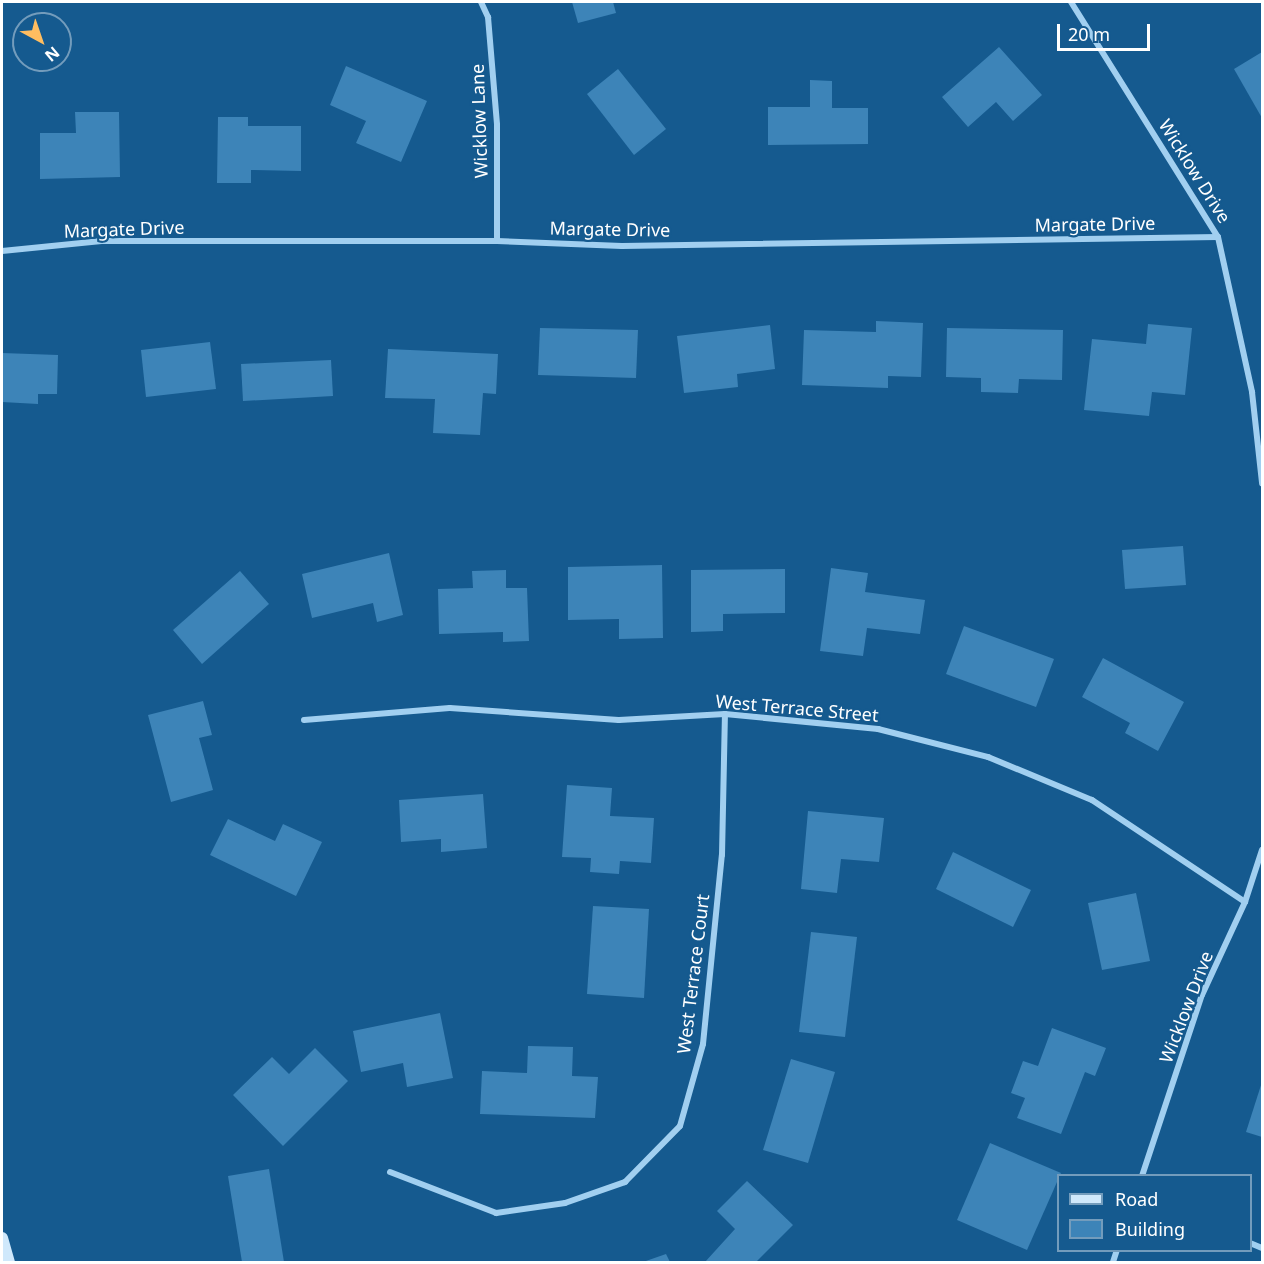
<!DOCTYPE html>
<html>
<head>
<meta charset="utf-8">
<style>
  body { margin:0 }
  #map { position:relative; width:1264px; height:1264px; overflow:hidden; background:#155a8f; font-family:"Noto Sans",sans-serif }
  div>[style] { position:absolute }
  .building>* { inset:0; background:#3d84b8 }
  .street>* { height:6px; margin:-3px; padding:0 3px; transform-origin:3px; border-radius:3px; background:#a1cff0 }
  .secondary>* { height:12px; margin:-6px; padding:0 6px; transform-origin:6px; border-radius:6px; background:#cfe8fb }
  span { translate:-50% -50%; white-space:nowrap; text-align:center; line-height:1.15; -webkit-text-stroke:4.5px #155a8f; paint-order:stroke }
  .street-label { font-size:18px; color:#fff }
  .frame { position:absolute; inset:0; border:3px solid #fff; pointer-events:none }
  .legend { position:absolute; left:1057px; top:1174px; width:195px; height:78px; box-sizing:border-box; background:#155a8f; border:2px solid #739cbc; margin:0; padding:8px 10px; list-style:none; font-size:18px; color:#fff }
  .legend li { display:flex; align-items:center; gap:12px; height:30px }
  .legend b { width:30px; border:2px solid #739cbc }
  .north { position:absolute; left:12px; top:12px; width:60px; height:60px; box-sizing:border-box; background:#155a8f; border:2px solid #739cbc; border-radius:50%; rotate:140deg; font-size:16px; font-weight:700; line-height:24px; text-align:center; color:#fff }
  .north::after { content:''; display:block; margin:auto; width:21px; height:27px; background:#ffbd60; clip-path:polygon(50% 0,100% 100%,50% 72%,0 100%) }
  .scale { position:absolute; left:1057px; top:24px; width:93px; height:27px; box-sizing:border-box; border:3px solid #fff; border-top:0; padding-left:8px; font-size:18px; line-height:21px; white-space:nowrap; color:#fff; -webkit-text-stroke:4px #155a8f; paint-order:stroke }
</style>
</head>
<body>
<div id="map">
  <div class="building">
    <i style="clip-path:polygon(572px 2px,613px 2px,616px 13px,578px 23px)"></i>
    <i style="clip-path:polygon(999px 47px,1042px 95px,1013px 121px,996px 102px,968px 127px,942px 97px)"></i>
    <i style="clip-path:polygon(1262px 52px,1262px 118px,1234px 69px)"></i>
    <i style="clip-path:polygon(346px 66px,427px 101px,401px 162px,356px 143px,366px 121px,330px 105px)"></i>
    <i style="clip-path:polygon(618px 69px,666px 129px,634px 155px,587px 94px)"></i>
    <i style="clip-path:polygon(810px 80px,832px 81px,832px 108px,868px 108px,868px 144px,768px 145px,768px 107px,810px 107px)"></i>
    <i style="clip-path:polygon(75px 112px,119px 112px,120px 177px,40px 179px,40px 133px,76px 133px)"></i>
    <i style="clip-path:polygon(218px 117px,248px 117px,248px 126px,301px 126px,301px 171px,251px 170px,251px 183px,217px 183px)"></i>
    <i style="clip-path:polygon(876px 321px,923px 323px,921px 377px,888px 376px,888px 388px,802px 385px,804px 330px,876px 332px)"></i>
    <i style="clip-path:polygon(1148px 324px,1192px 328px,1185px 395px,1152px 392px,1149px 416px,1084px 410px,1092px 339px,1146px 344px)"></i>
    <i style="clip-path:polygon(770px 325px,775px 369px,737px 374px,738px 387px,684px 393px,677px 336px)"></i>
    <i style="clip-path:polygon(540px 328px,638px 330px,636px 378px,538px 375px)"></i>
    <i style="clip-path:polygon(947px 328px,1063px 330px,1062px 380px,1019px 379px,1018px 393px,981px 392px,981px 378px,946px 377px)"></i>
    <i style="clip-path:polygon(210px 342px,216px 389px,146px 397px,141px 350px)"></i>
    <i style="clip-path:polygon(388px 349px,498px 354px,496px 394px,483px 393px,480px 435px,433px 433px,435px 399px,385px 398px)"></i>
    <i style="clip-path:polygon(2px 353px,58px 355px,57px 394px,38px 394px,38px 404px,2px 402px)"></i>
    <i style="clip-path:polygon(331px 360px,333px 396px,243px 401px,241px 364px)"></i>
    <i style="clip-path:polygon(1183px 546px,1186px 585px,1125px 589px,1122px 550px)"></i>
    <i style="clip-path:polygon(389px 553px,403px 615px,377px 622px,373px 603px,312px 618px,302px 574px)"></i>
    <i style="clip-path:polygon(662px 565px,663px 638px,619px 639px,619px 619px,568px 620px,568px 567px)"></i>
    <i style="clip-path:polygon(831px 568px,868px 573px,865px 592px,925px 600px,920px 634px,867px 628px,863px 656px,820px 651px)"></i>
    <i style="clip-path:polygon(785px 569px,785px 613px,723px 614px,723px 631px,691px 632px,691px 570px)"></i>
    <i style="clip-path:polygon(506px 570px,506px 588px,527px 588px,529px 641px,503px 642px,503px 632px,439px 634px,438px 589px,473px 588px,472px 571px)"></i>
    <i style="clip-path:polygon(240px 571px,269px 604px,202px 664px,173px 630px)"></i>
    <i style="clip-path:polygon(964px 626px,1054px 659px,1036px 707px,946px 674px)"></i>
    <i style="clip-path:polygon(1103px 658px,1184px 702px,1158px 751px,1125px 733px,1130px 723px,1082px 697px)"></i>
    <i style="clip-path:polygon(203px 701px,212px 735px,199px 738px,213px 790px,171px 802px,148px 715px)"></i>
    <i style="clip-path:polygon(567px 785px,612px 788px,610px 816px,654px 818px,651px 863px,620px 861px,619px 874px,590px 872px,591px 858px,562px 857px)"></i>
    <i style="clip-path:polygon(483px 794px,487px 848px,441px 852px,441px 839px,401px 842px,399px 800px)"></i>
    <i style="clip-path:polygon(808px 811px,884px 818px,879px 862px,841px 859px,837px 893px,801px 889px)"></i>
    <i style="clip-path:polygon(228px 819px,275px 841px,283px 824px,322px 842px,296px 896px,210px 855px)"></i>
    <i style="clip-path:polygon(953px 852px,1031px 890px,1013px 927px,936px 889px)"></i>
    <i style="clip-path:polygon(1136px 893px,1150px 961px,1102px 970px,1088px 903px)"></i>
    <i style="clip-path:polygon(593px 906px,649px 909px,644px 998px,587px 994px)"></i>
    <i style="clip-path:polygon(811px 932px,857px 937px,845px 1037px,799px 1032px)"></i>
    <i style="clip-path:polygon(440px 1013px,453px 1078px,407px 1087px,403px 1063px,361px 1072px,353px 1031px)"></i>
    <i style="clip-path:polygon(1052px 1028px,1106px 1048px,1095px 1076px,1085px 1072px,1061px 1134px,1017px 1118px,1025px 1098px,1011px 1093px,1023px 1061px,1038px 1066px)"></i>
    <i style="clip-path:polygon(528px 1046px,573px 1047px,572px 1076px,598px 1077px,595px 1118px,480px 1114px,482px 1071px,527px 1073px)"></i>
    <i style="clip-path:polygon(315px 1048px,348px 1081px,283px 1146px,233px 1095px,272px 1057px,289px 1074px)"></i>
    <i style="clip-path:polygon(791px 1059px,835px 1072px,808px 1163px,763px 1150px)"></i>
    <i style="clip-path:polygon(1262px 1082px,1262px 1137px,1246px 1132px)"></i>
    <i style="clip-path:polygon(990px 1143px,1061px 1173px,1027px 1250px,957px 1220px)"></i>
    <i style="clip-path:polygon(269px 1169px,284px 1262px,242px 1262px,228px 1176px)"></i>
    <i style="clip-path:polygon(747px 1181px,793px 1225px,756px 1262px,705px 1262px,735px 1229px,717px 1211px)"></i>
    <i style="clip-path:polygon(666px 1254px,670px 1262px,643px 1262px)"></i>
  </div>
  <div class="street">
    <i style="left:481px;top:2px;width:17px;rotate:65deg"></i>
    <i style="left:488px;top:17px;width:108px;rotate:85.2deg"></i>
    <i style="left:497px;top:125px;width:116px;rotate:90deg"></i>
    <i style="left:1071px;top:2px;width:277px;rotate:58deg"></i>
    <i style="left:1218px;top:237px;width:159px;rotate:77.6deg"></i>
    <i style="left:1252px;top:392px;width:92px;rotate:83.7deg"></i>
    <i style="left:2px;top:251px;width:100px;rotate:-5.8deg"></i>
    <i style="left:101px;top:241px;width:396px"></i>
    <i style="left:497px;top:241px;width:125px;rotate:2.3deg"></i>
    <i style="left:622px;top:246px;width:596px;rotate:-0.87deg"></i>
    <i style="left:304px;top:720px;width:146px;rotate:-4.7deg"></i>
    <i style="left:450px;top:708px;width:169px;rotate:4.1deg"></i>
    <i style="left:619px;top:720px;width:106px;rotate:-3.2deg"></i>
    <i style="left:725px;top:714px;width:154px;rotate:5.6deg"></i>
    <i style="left:878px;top:729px;width:114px;rotate:14.3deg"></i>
    <i style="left:988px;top:757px;width:113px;rotate:22.5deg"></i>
    <i style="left:1092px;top:800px;width:184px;rotate:33.7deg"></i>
    <i style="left:390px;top:1172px;width:114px;rotate:21.1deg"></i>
    <i style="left:496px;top:1213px;width:70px;rotate:-8.2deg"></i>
    <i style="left:565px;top:1203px;width:64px;rotate:-19.3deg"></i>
    <i style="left:625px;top:1182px;width:78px;rotate:-45.5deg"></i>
    <i style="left:680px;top:1126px;width:85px;rotate:-74.3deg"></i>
    <i style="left:703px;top:1044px;width:190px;rotate:-84.3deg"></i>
    <i style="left:722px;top:855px;width:141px;rotate:-88.8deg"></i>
    <i style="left:1142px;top:1176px;width:191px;rotate:-71.7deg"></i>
    <i style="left:1202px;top:995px;width:102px;rotate:-65.2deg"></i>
    <i style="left:1245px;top:902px;width:55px;rotate:-71.9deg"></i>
    <i style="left:1250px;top:1243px;width:13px;rotate:23deg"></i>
    <i style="left:1113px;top:1262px;width:13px;rotate:-72deg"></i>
  </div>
  <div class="secondary">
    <i style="left:2px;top:1238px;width:25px;rotate:74deg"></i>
  </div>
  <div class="street-label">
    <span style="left:479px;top:121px;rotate:-92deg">Wicklow Lane</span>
    <span style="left:1195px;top:171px;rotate:58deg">Wicklow Drive</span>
    <span style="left:1095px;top:224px;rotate:-1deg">Margate Drive</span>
    <span style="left:124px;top:229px;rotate:-2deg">Margate Drive</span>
    <span style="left:610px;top:229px;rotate:1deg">Margate Drive</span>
    <span style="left:797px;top:708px;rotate:5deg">West Terrace Street</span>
    <span style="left:693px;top:974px;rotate:-83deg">West Terrace Court</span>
    <span style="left:1186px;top:1007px;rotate:-69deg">Wicklow Drive</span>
  </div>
  <div class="frame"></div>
  <ul class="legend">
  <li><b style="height:8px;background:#cfe8fb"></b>Road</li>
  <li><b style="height:16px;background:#3d84b8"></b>Building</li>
  </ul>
  <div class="north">N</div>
  <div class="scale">20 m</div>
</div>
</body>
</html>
